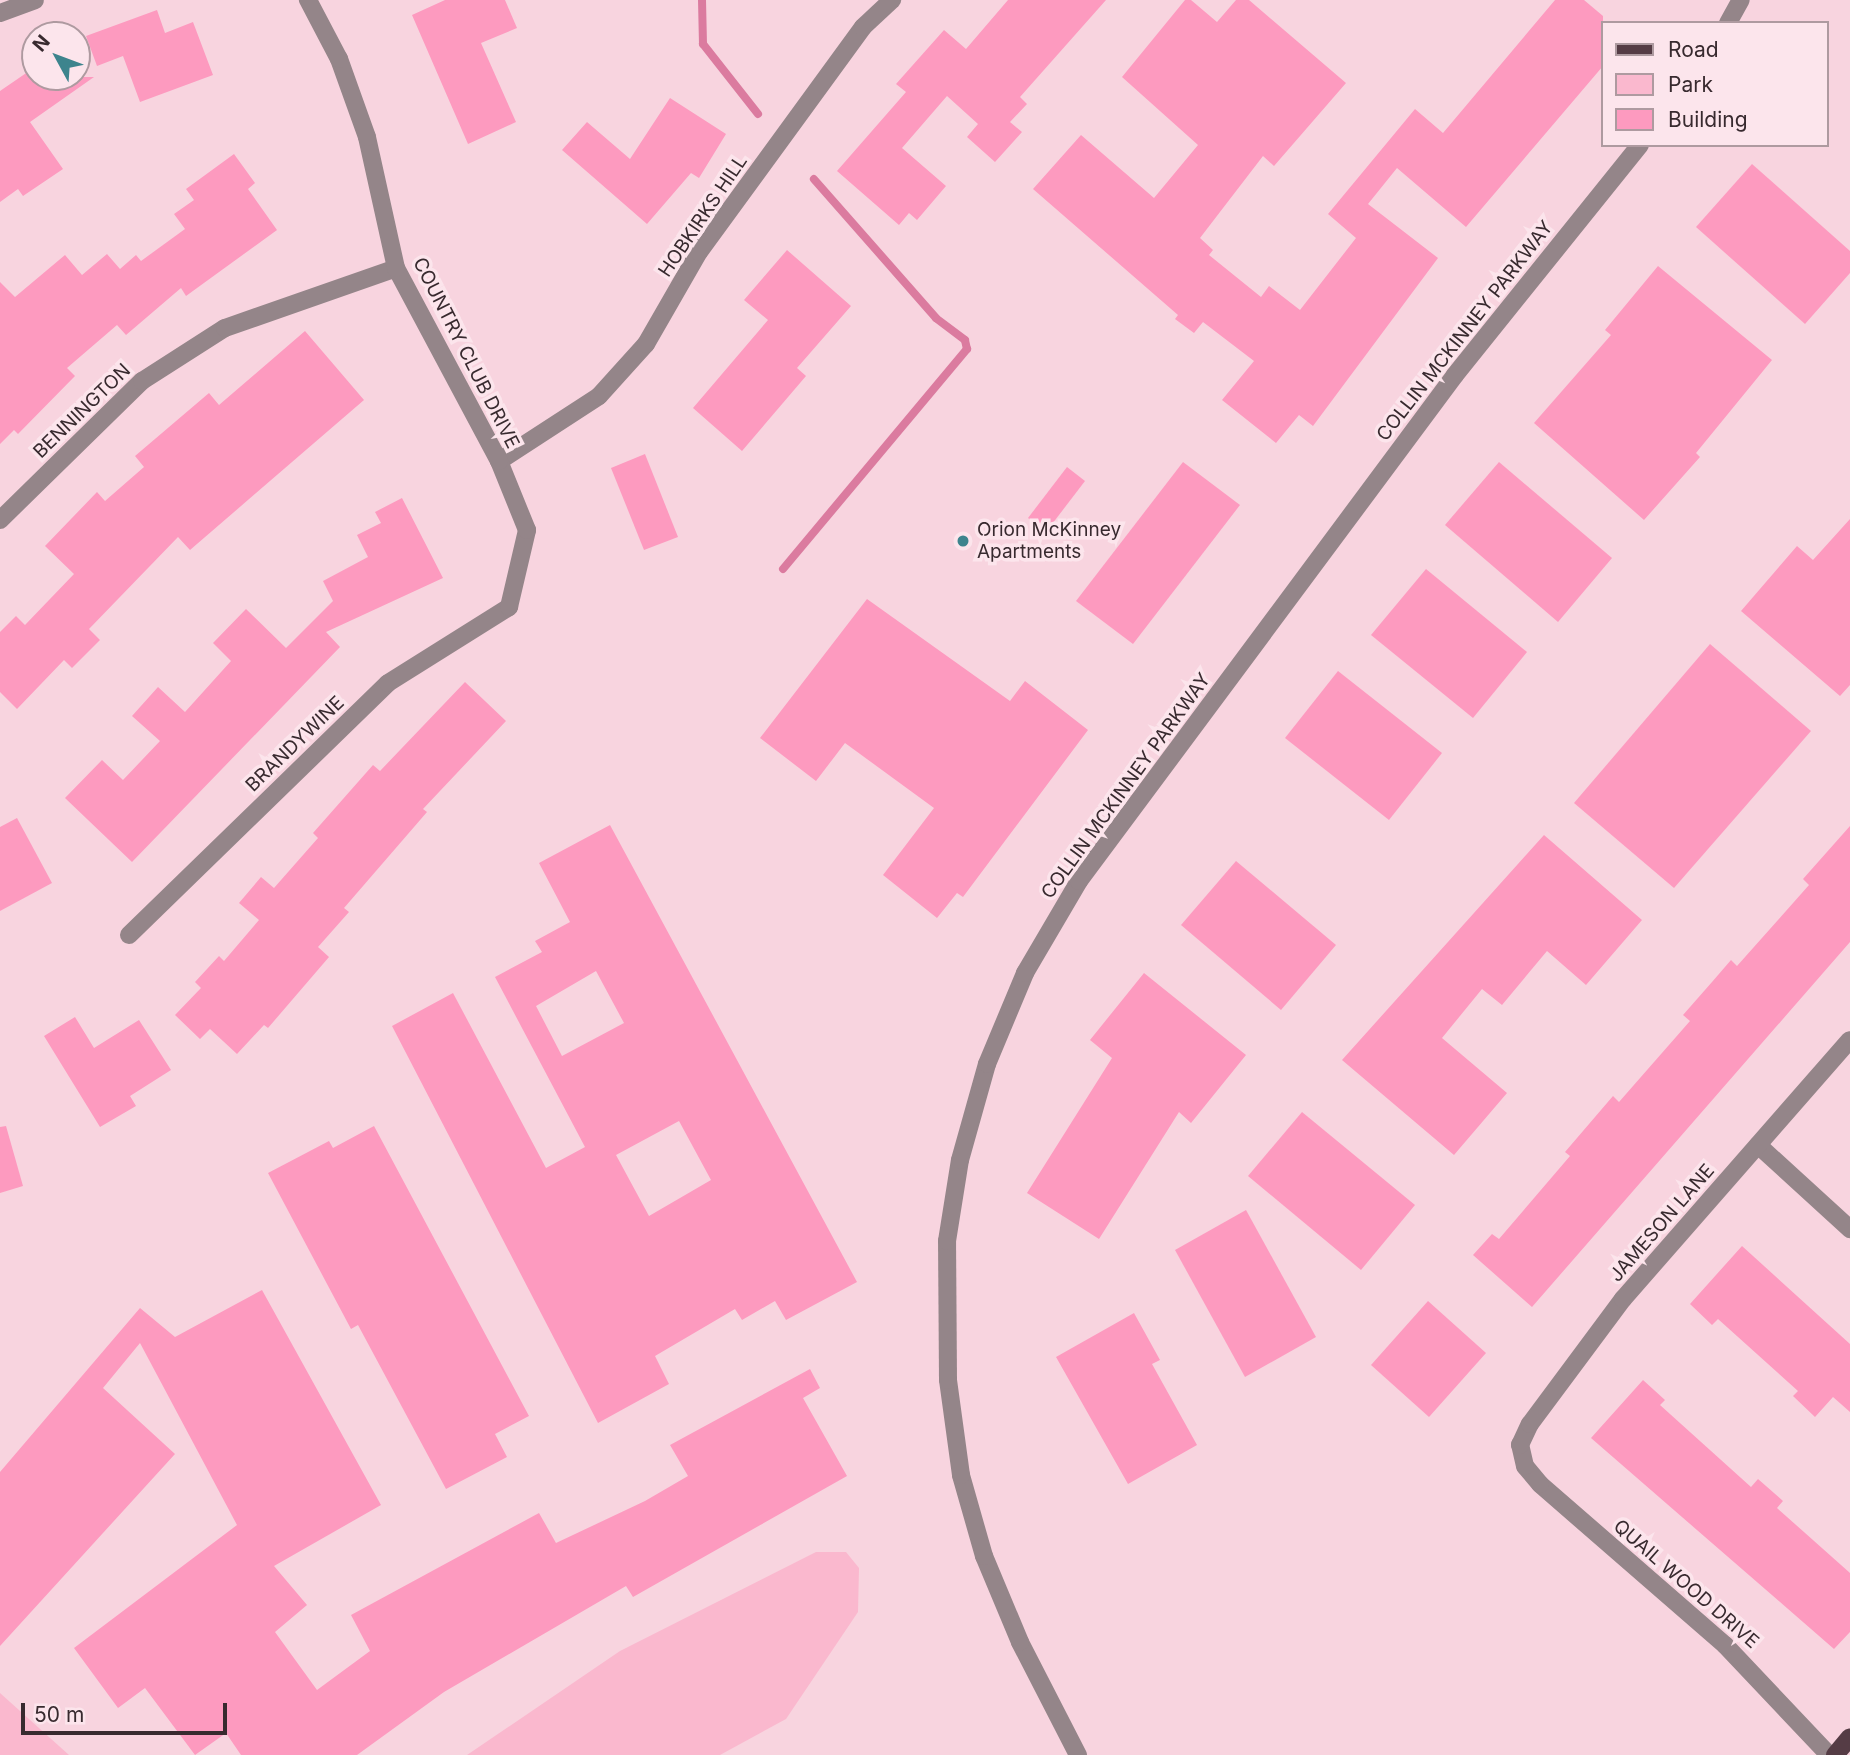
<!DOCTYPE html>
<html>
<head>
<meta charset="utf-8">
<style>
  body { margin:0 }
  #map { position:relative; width:1850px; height:1755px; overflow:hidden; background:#f8d4df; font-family:Inter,sans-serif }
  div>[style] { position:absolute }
  .green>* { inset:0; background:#fab8ce }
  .stream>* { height:8px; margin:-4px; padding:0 4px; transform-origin:4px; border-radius:4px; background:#db7b9f }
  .building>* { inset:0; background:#fd9abf }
  .minor>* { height:18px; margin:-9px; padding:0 9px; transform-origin:9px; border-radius:9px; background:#948589 }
  .major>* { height:18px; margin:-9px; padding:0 9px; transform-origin:9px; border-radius:9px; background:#553c45 }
  .dots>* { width:19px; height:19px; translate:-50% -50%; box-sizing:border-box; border:4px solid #fce5ec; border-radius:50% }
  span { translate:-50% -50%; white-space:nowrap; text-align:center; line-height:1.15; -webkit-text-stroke:7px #fce5ec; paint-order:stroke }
  .street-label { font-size:19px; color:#382a2f }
  .poi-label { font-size:19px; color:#382a2f }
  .left { translate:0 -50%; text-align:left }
  .legend { position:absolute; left:1601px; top:21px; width:228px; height:126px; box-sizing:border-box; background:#fce5ec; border:2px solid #ae9aa0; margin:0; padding:9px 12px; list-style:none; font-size:21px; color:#382a2f }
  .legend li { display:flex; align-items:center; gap:14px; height:35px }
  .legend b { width:35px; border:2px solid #ae9aa0 }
  .north { position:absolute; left:21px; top:21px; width:70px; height:70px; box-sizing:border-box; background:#fce5ec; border:2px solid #ae9aa0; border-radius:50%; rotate:311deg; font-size:19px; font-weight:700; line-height:28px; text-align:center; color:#382a2f }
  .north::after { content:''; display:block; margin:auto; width:24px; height:32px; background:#3d848d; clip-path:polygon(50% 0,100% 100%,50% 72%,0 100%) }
  .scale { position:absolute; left:21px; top:1703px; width:206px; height:32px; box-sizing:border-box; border:4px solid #382a2f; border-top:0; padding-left:9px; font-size:21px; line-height:24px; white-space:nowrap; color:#382a2f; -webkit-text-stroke:5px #fce5ec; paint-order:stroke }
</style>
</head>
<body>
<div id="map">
  <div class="green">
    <i style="clip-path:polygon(816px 1552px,846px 1552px,859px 1568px,858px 1612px,786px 1719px,720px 1755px,467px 1755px,620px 1651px)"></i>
    <i style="clip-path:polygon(0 1693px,69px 1755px,0 1755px)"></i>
  </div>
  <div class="stream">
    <i style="left:702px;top:0;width:44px;rotate:88.7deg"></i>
    <i style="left:703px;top:44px;width:89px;rotate:51.8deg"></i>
    <i style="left:783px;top:569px;width:287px;rotate:-50.1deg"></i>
    <i style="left:967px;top:349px;width:9px;rotate:-103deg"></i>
    <i style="left:965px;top:340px;width:36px;rotate:-143deg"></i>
    <i style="left:936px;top:318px;width:185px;rotate:-131.3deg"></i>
  </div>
  <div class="building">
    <i style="clip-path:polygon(445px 0,505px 0,517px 28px,481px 43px,516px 122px,468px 144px,412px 15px)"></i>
    <i style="clip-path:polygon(1008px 0,1106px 0,1020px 97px,1027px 104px,1010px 122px,1022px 132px,995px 162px,967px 137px,978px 124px,947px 96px,902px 148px,946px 186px,917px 220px,909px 213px,899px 225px,837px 171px,906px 92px,896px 84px,944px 30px,966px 49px)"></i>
    <i style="clip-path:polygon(1185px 0,1191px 0,1217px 22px,1236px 0,1249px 0,1346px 83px,1274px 166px,1263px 156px,1200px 238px,1213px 250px,1209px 255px,1261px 297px,1269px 286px,1300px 310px,1356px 238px,1328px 214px,1415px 109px,1443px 133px,1555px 0,1584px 0,1603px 16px,1603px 66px,1466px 227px,1397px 168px,1368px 204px,1438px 258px,1313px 426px,1299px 415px,1276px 443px,1222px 400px,1254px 361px,1203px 322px,1194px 333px,1175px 319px,1178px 315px,1033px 189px,1081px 135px,1154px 198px,1198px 145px,1122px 77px)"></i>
    <i style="clip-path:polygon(157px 10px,165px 33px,193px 22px,213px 75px,140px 102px,123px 56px,97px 66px,86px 36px)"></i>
    <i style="clip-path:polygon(35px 67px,35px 77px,94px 77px,30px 122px,63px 169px,23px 196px,18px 189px,0 202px,0 91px)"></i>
    <i style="clip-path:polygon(670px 98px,726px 134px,699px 178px,691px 173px,647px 224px,562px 150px,587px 122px,630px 159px)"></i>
    <i style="clip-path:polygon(234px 154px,255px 183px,248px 189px,277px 230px,186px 296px,181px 288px,126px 335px,117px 325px,67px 368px,75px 376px,18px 434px,14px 430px,0 444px,0 282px,15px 297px,65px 255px,82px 275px,107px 254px,120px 269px,136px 255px,141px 261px,185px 229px,174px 214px,194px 200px,186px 189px)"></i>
    <i style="clip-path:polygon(1752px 164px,1850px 251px,1850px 273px,1805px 324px,1696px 227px)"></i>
    <i style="clip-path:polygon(787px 250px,851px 306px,797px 368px,806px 376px,742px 451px,693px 408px,768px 320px,744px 300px)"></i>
    <i style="clip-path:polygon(1658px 266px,1772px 360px,1696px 453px,1700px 457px,1644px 520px,1534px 423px,1611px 335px,1605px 330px)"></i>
    <i style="clip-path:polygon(305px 331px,364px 400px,190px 550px,178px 537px,89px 629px,100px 640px,72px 668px,64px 660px,17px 709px,0 692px,0 632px,16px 616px,25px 625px,74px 574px,45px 546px,97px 492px,105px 501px,144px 467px,135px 456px,209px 393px,219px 405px)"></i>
    <i style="clip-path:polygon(645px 454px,678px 537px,644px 550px,611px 468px)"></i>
    <i style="clip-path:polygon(1183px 462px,1240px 505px,1133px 644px,1076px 601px)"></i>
    <i style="clip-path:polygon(1499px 462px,1612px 558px,1558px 622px,1445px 525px)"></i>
    <i style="clip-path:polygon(1067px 467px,1085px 481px,1046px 532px,1028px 518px)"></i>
    <i style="clip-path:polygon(402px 498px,443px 578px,326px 632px,340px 647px,132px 862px,65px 798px,102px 760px,123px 780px,160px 741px,132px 716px,158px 687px,185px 712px,231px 661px,213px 643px,246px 609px,286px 648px,333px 601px,323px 581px,368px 557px,357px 535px,381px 523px,375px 512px)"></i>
    <i style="clip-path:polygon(1850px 519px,1850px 685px,1840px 696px,1741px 611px,1797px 546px,1813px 560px)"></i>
    <i style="clip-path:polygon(1426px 569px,1527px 652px,1473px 718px,1371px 635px)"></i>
    <i style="clip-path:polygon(867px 599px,1010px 701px,1025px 681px,1088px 730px,963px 897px,957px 893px,937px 918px,883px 875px,934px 808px,845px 743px,816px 781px,760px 738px)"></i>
    <i style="clip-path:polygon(1710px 644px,1811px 731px,1674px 888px,1574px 803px)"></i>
    <i style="clip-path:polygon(1338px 671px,1442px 753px,1389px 820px,1285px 738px)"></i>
    <i style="clip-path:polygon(465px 682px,506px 721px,423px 809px,427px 812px,344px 908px,349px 912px,318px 947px,329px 957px,268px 1028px,264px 1025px,237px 1054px,210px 1029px,200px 1039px,175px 1015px,201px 988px,195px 982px,219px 956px,224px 961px,259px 920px,239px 903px,261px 877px,274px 888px,318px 838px,313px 833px,373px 765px,380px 771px)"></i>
    <i style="clip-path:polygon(17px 818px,52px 883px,0 911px,0 827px)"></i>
    <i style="clip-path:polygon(evenodd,610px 825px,857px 1282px,786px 1320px,775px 1301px,742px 1320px,735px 1309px,655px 1356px,669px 1384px,598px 1423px,392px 1026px,453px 993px,546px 1168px,585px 1147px,495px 977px,542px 952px,535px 941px,570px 922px,539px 863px,610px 825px,596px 971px,624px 1023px,562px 1056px,536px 1006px,596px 971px,610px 825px,679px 1121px,711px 1180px,649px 1216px,616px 1155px,679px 1121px)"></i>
    <i style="clip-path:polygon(1850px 826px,1850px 942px,1532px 1307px,1473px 1255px,1492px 1234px,1499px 1239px,1570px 1156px,1565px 1152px,1613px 1096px,1619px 1102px,1690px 1021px,1683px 1015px,1712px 982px,1731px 960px,1737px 966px,1809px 885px,1803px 879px)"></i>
    <i style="clip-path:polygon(1544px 835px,1642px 920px,1586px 985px,1547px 951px,1502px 1005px,1482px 989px,1442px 1038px,1507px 1093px,1454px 1155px,1342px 1060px)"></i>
    <i style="clip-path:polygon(1236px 861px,1336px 945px,1281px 1010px,1181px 925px)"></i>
    <i style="clip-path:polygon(1144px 973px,1246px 1055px,1191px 1123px,1179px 1112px,1099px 1239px,1027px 1193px,1112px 1058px,1090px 1040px)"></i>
    <i style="clip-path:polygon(75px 1017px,94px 1048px,139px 1020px,171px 1070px,130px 1096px,136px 1106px,100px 1127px,44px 1036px)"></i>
    <i style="clip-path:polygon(1302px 1112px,1415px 1205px,1361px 1270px,1248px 1176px)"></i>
    <i style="clip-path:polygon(6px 1126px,23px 1186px,0 1193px,0 1127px)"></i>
    <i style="clip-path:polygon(374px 1126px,529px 1416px,495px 1434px,507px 1457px,446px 1489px,358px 1325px,351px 1329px,268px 1173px,329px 1141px,333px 1148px)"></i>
    <i style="clip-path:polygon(1246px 1210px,1316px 1337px,1245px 1377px,1175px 1250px)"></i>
    <i style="clip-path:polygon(1742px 1246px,1850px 1344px,1850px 1412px,1833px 1397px,1815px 1417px,1793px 1396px,1798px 1391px,1718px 1319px,1712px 1325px,1690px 1304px)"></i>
    <i style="clip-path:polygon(262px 1290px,381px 1505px,274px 1566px,307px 1605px,275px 1632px,317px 1690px,370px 1651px,351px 1615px,539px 1513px,556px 1543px,645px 1501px,688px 1476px,670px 1445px,810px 1369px,820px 1388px,803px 1398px,847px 1476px,633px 1597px,626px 1586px,444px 1692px,357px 1755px,241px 1755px,226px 1733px,195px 1755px,145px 1688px,118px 1708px,74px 1648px,237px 1525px,140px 1343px,103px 1388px,175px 1454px,0 1646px,0 1472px,140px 1308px,175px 1337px)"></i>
    <i style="clip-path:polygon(1428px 1301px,1486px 1353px,1429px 1417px,1371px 1365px)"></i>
    <i style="clip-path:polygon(1134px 1313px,1160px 1360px,1152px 1364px,1197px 1445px,1128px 1484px,1056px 1357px)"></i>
    <i style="clip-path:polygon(1643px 1380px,1665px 1400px,1660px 1405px,1751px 1487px,1758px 1479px,1783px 1501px,1777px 1508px,1850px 1573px,1850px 1632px,1834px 1649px,1591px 1438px)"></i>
  </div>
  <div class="minor">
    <i style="left:0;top:13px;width:37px;rotate:-20deg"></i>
    <i style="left:1728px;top:23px;width:26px;rotate:-61deg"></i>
    <i style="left:499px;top:461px;width:119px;rotate:-33deg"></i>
    <i style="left:599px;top:396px;width:70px;rotate:-47.9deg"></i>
    <i style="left:646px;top:344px;width:106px;rotate:-60.1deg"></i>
    <i style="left:699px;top:252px;width:278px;rotate:-53.9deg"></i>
    <i style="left:863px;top:27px;width:40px;rotate:-43deg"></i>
    <i style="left:0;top:520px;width:199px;rotate:-44.4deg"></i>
    <i style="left:142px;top:381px;width:98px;rotate:-32.6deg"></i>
    <i style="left:225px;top:328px;width:181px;rotate:-19.3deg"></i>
    <i style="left:129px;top:935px;width:361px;rotate:-44.2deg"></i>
    <i style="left:388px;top:683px;width:143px;rotate:-32.1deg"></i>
    <i style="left:509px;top:607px;width:79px;rotate:-76.8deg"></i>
    <i style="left:527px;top:530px;width:74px;rotate:-112.1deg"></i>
    <i style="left:499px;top:461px;width:219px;rotate:-118.1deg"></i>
    <i style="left:396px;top:268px;width:134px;rotate:-102.5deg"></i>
    <i style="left:367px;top:137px;width:83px;rotate:-109.7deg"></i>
    <i style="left:339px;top:59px;width:67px;rotate:-117.7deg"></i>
    <i style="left:1758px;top:1145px;width:125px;rotate:42.4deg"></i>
    <i style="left:1078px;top:1755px;width:127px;rotate:-117.2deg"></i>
    <i style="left:1020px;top:1642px;width:93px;rotate:-112.7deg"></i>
    <i style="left:984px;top:1556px;width:84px;rotate:-105.9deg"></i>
    <i style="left:961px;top:1475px;width:96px;rotate:-97.8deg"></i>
    <i style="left:948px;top:1380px;width:139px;rotate:-90.4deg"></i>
    <i style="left:947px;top:1241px;width:82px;rotate:-80.9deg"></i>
    <i style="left:960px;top:1160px;width:100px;rotate:-74.3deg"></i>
    <i style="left:987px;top:1064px;width:99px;rotate:-67.3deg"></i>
    <i style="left:1025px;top:973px;width:107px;rotate:-59.6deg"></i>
    <i style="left:1079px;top:881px;width:630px;rotate:-53.38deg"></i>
    <i style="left:1455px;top:375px;width:295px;rotate:-51.2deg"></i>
    <i style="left:1829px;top:1755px;width:151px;rotate:-133.4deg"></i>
    <i style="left:1725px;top:1645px;width:245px;rotate:-139deg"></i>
    <i style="left:1540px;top:1484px;width:23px;rotate:-130deg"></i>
    <i style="left:1525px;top:1466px;width:22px;rotate:-103deg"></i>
    <i style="left:1520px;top:1445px;width:23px;rotate:-65deg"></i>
    <i style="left:1530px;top:1424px;width:156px;rotate:-53.4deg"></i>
    <i style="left:1623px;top:1299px;width:344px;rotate:-48.8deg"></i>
  </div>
  <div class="major">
    <i style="left:1835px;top:1755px;width:23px;rotate:-50deg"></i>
  </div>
  <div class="dots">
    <i style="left:963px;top:541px;background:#3d848d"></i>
  </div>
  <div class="street-label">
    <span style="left:703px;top:216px;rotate:-56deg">HOBKIRKS HILL</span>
    <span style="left:1465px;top:331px;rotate:-52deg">COLLIN MCKINNEY PARKWAY</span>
    <span style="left:466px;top:353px;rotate:63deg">COUNTRY CLUB DRIVE</span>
    <span style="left:82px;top:411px;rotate:-44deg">BENNINGTON</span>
    <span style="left:295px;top:744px;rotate:-44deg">BRANDYWINE</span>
    <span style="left:1126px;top:786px;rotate:-54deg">COLLIN MCKINNEY PARKWAY</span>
    <span style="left:1662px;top:1223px;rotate:-49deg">JAMESON LANE</span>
    <span style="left:1686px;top:1584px;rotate:41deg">QUAIL WOOD DRIVE</span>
  </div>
  <div class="poi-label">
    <span class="left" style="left:977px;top:541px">Orion McKinney<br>Apartments</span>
  </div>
  <ul class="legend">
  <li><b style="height:9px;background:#553c45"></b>Road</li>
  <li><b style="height:19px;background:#fab8ce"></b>Park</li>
  <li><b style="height:19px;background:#fd9abf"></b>Building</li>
  </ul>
  <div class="north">N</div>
  <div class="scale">50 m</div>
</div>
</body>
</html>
